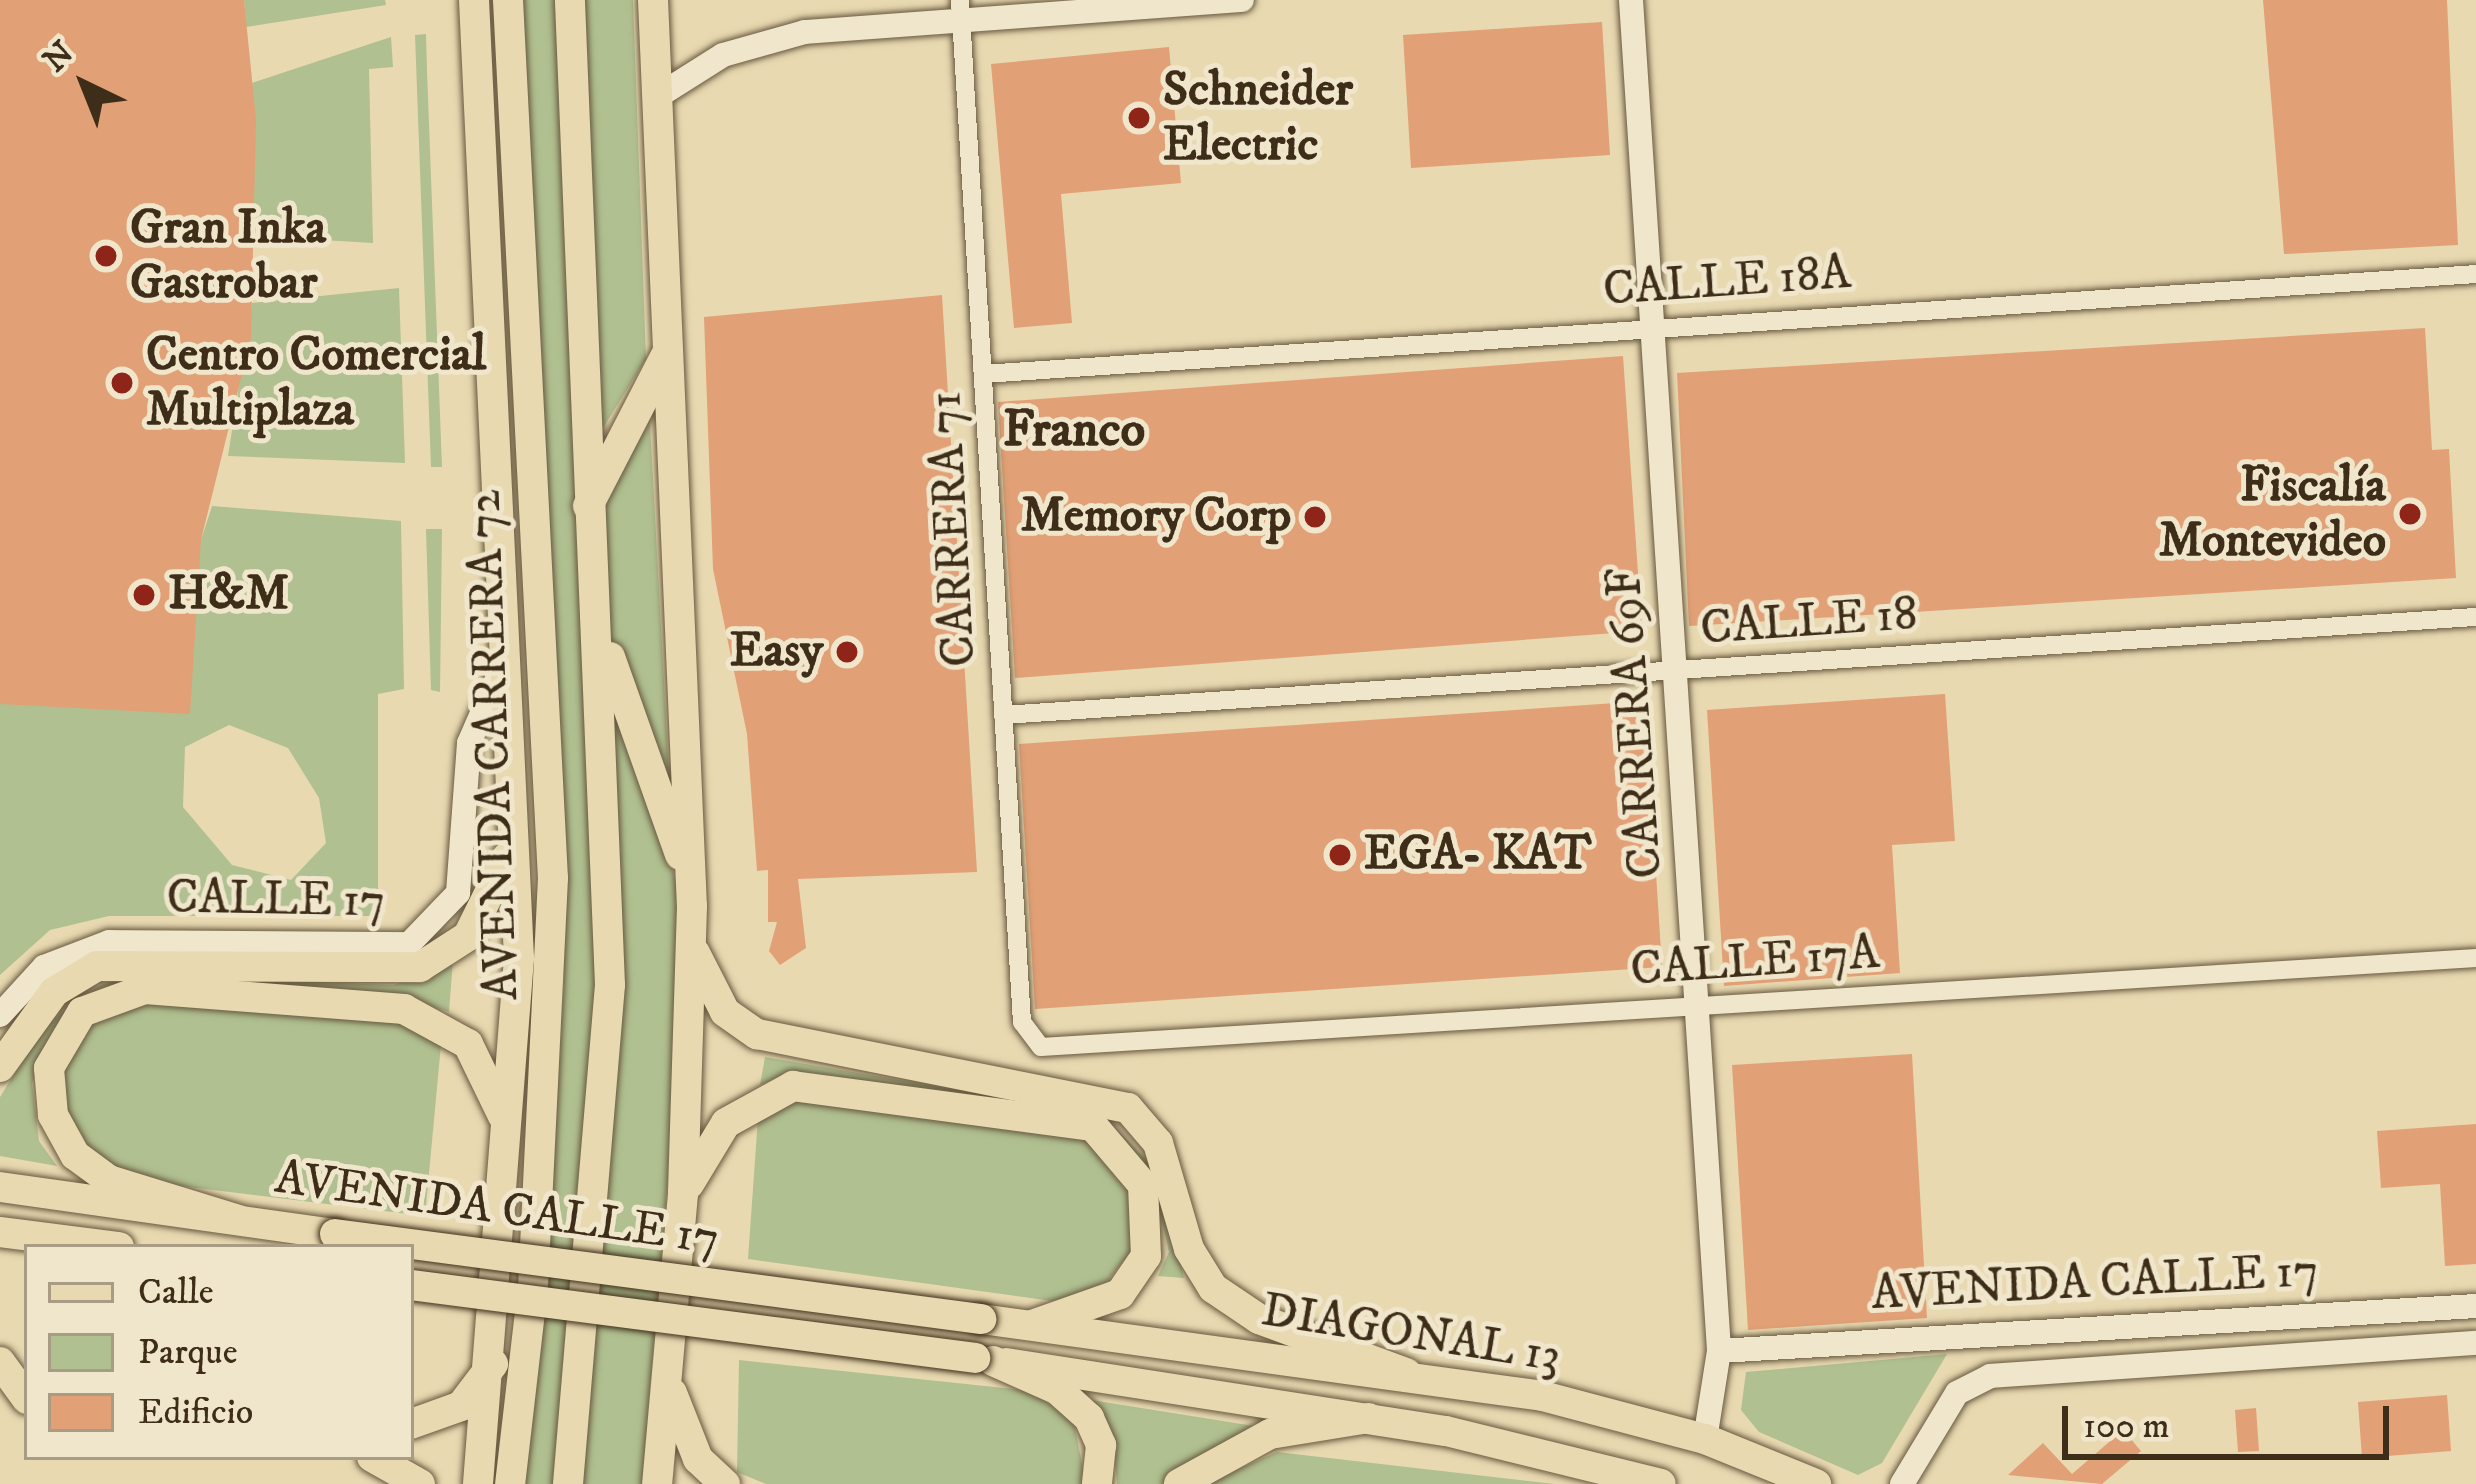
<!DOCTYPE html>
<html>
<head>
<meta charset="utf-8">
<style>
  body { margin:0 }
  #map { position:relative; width:2476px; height:1484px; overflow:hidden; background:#e8d9b1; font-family:"IM FELL DW Pica",serif }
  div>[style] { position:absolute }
  .green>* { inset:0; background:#b0c090 }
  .building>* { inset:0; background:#e2a076 }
  .roads { filter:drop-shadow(0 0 3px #68593f) drop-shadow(0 0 3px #68593f) }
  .minor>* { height:18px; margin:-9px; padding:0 9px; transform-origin:9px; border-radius:9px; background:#f0e6cc }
  .tertiary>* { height:24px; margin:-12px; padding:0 12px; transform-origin:12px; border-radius:12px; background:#f0e6cc }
  .primary>* { height:30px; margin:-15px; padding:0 15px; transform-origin:15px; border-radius:15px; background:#e8d9b1 }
  .trunk>* { height:30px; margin:-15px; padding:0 15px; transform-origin:15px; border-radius:15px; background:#e8d9b1 }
  .bridges { filter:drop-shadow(0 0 3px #3e2e19) drop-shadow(0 0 3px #3e2e19) }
  .primary-bridge>* { height:30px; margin:-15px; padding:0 15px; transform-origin:15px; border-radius:15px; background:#e8d9b1 }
  .dots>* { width:33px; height:33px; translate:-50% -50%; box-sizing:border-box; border:6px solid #f0e6cc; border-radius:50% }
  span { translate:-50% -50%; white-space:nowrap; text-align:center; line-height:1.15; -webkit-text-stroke:10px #f0e6cc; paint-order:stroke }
  .poi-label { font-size:48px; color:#3e2e19; font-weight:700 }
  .left { translate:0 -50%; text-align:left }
  .right { translate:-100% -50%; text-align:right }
  .street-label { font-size:48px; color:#3e2e19 }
  .neighbourhood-label { font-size:51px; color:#3e2e19; font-weight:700 }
  .legend { position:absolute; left:24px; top:1244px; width:390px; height:216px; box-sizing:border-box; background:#f0e6cc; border:3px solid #a99c84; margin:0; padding:15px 21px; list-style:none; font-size:36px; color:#3e2e19 }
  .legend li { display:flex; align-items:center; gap:24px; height:60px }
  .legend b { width:60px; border:3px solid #a99c84 }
  .north { position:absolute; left:24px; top:24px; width:120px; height:120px; -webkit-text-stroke:9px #f0e6cc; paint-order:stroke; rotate:317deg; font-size:33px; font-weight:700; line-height:48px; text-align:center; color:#3e2e19 }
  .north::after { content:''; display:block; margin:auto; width:42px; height:54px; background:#3e2e19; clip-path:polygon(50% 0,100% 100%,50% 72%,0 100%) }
  .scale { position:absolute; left:2062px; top:1406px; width:327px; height:54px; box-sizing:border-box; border:6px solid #3e2e19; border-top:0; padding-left:15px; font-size:36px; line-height:42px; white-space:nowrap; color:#3e2e19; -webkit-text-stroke:9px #f0e6cc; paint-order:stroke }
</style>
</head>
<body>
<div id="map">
  <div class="green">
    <i style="clip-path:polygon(244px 0,385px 0,386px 5px,246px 27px)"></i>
    <i style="clip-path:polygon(520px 0,555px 0,597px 982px,556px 1484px,520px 1484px,564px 985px)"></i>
    <i style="clip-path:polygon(576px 0,633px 0,646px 359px,591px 447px)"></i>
    <i style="clip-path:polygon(426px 34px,427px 71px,442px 467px,431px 467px,415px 35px)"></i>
    <i style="clip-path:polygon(391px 37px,393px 67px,369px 69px,373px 243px,253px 236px,252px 83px)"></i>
    <i style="clip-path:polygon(399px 288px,405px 463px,228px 456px,252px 303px)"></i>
    <i style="clip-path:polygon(649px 405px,669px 775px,603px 620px,604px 505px)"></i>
    <i style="clip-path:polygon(evenodd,212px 506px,401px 521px,404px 689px,378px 694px,378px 916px,109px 916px,50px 930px,0 975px,0 704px,201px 540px,212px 506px,229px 725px,288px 748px,319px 798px,326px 843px,291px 880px,232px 865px,183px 807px,185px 747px,229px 725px)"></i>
    <i style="clip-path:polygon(426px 529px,442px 529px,440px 692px,431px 690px)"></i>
    <i style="clip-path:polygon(612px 700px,679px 889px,668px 1176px,642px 1484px,578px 1484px,619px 1045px)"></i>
    <i style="clip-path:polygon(453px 960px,449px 1012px,394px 996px,158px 984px,77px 1007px,54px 1028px,32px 1083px,39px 1141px,57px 1166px,0 1156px,0 1097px,45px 1025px,101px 985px,131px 975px,394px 985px)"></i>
    <i style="clip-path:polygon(153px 1002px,384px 1017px,442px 1034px,425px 1216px,140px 1181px,88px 1158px,67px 1122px,62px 1061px,89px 1023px)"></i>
    <i style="clip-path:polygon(765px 1057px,1103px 1115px,1160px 1174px,1184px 1278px,1158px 1276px,1169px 1252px,1153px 1179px,1122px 1137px,796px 1072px,760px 1085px)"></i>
    <i style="clip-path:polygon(783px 1095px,1074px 1135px,1101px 1148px,1137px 1197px,1134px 1248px,1095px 1296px,1066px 1303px,748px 1259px,759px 1104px)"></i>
    <i style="clip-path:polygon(1947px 1354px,1882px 1463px,1858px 1475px,1759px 1432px,1741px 1410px,1746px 1372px)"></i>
    <i style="clip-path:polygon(739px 1360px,1032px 1391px,1074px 1423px,1086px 1484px,766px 1484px,737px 1472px)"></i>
    <i style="clip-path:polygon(1085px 1399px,1254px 1426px,1162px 1484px,1117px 1484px,1113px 1443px)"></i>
    <i style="clip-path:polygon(1277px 1452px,1555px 1484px,1205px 1484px)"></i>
  </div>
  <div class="building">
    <i style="clip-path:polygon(0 0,244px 0,256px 119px,251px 338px,201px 540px,190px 714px,0 704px)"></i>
    <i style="clip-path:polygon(2263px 0,2447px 0,2458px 245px,2284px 254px)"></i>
    <i style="clip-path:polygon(1602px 22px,1610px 155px,1411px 168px,1403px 35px)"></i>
    <i style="clip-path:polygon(1169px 47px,1181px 183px,1061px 194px,1072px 323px,1014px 328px,991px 64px)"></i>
    <i style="clip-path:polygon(942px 295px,977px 872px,798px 879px,806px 948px,780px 965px,769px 951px,777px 922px,768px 922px,768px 870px,757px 871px,747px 734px,713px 569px,704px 317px)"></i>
    <i style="clip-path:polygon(2425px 328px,2432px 450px,2449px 449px,2456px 578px,1689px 626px,1677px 373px)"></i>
    <i style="clip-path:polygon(1623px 356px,1642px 631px,1015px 678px,998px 402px)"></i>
    <i style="clip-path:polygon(1945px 694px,1955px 841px,1892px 845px,1900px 973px,1724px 986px,1707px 710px)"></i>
    <i style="clip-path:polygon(1645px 701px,1662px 967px,1035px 1009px,1019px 744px)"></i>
    <i style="clip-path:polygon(1912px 1054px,1927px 1318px,1748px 1330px,1732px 1065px)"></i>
    <i style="clip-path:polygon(2476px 1124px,2476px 1264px,2445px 1266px,2440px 1184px,2381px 1188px,2377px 1131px)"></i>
    <i style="clip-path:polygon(2447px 1395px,2451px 1451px,2362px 1458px,2358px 1402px)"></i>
    <i style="clip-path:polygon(2256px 1408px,2259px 1451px,2238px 1452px,2235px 1410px)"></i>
    <i style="clip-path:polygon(2123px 1430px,2141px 1451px,2102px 1484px,2008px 1475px,2043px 1443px,2072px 1474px)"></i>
  </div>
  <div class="roads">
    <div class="minor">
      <i style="left:960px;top:0;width:1024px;rotate:86.53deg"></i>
      <i style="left:1022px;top:1022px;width:31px;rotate:53deg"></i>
      <i style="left:1041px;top:1047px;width:1438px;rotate:-3.55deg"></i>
      <i style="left:983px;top:374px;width:1496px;rotate:-3.83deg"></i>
      <i style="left:1003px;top:715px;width:1476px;rotate:-3.81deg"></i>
    </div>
    <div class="tertiary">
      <i style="left:1631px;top:0;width:1354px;rotate:86.27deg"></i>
      <i style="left:1719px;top:1351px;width:89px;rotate:99deg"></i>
      <i style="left:655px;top:98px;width:80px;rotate:-32.3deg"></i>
      <i style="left:723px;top:55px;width:85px;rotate:-15.7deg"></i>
      <i style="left:805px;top:32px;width:438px;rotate:-4.2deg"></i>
      <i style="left:0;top:1015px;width:65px;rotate:-47.5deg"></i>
      <i style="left:44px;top:967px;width:70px;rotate:-21deg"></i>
      <i style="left:109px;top:942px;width:300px;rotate:0.4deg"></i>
      <i style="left:409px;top:944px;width:71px;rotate:-46.1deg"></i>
      <i style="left:458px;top:893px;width:150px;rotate:-85.8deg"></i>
      <i style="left:469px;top:743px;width:87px;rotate:-66.4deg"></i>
      <i style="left:1719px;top:1351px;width:758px;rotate:-3.4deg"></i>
      <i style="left:1902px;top:1484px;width:106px;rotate:-58.9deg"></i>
      <i style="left:1957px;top:1393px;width:37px;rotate:-27deg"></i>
      <i style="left:1990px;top:1376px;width:487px;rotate:-3.9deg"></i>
    </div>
    <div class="primary">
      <i style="left:0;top:1187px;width:338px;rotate:8deg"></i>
      <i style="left:0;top:1232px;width:120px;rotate:7.2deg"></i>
      <i style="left:981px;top:1319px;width:567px;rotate:7.8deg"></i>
      <i style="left:1543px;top:1396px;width:168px;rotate:14.9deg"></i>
      <i style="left:1705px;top:1439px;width:120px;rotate:22.1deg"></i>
      <i style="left:1006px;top:1363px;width:445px;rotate:8.8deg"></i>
      <i style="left:1446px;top:1431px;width:221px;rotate:13.8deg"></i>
    </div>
    <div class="trunk">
      <i style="left:474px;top:0;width:959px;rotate:87.31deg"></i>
      <i style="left:519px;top:958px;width:528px;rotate:94.46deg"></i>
      <i style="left:508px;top:0;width:879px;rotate:87.07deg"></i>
      <i style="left:553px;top:878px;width:408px;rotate:92.8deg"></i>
      <i style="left:533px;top:1286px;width:199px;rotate:96.6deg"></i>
      <i style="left:653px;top:0;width:907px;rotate:87.54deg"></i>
      <i style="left:692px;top:906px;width:288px;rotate:91.8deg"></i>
      <i style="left:683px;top:1194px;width:291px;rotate:95.1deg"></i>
      <i style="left:588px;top:506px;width:168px;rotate:-62.7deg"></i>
      <i style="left:610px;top:657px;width:210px;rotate:70.5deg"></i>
      <i style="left:695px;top:953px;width:66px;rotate:63deg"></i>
      <i style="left:725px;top:1012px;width:39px;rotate:35deg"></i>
      <i style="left:757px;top:1034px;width:378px;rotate:11.3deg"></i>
      <i style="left:1128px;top:1108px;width:46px;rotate:49.4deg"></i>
      <i style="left:1158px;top:1143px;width:110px;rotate:73.7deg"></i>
      <i style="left:1189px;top:1249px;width:46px;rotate:58.4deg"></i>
      <i style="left:1213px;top:1288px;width:55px;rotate:34deg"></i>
      <i style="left:1259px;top:1319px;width:157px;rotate:20.2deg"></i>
      <i style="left:0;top:1067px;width:92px;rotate:-54.2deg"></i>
      <i style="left:54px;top:992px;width:50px;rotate:-31.2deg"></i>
      <i style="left:97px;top:966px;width:323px;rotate:0.2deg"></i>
      <i style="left:420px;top:967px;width:57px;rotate:-32.9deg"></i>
      <i style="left:468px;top:936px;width:88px;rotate:-63.7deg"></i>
      <i style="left:689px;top:1184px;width:71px;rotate:-58.8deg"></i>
      <i style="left:726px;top:1123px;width:77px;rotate:-28.9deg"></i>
      <i style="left:793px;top:1086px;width:303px;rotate:7.6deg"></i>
      <i style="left:1093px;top:1126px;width:77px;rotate:49.7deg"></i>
      <i style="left:1143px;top:1185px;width:71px;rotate:87.6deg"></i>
      <i style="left:1146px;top:1256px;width:46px;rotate:124.4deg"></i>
      <i style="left:1120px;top:1294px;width:93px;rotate:160.6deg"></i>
      <i style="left:239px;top:1220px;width:136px;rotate:-162.9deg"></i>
      <i style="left:109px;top:1180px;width:42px;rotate:-143.7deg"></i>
      <i style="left:75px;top:1155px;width:46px;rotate:-118.8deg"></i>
      <i style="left:53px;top:1115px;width:47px;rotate:-94.9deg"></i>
      <i style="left:49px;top:1068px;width:65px;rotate:-59.5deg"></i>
      <i style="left:82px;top:1012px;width:67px;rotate:-20.1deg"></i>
      <i style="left:145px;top:989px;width:260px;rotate:4.4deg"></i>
      <i style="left:404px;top:1009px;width:73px;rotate:28.7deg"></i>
      <i style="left:468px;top:1044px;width:80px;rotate:64.1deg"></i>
      <i style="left:993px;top:1361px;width:71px;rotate:24deg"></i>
      <i style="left:1058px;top:1390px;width:42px;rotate:42.1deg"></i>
      <i style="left:1089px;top:1418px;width:30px;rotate:66deg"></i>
      <i style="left:1101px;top:1445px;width:39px;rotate:96deg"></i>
      <i style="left:0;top:1362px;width:46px;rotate:53.9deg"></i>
      <i style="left:672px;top:1393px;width:71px;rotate:68.5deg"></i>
      <i style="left:698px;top:1459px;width:37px;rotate:43deg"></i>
      <i style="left:411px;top:1424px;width:53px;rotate:-19.8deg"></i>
      <i style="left:461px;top:1406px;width:53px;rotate:-52.7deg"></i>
      <i style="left:372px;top:1457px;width:55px;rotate:29.4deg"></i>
      <i style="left:568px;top:1484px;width:501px;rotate:-85.19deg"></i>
      <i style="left:610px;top:985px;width:986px;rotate:-92.33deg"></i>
      <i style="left:1179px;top:1484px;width:104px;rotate:-28.8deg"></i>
      <i style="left:1270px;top:1434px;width:100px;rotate:-9.2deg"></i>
    </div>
  </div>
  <div class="bridges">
    <div class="primary-bridge">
      <i style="left:335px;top:1234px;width:652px;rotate:7.5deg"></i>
      <i style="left:411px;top:1285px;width:569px;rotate:7.37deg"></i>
    </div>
  </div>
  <div class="dots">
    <i style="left:1139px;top:118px;background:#8f2418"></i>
    <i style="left:106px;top:256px;background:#8f2418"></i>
    <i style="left:122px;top:383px;background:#8f2418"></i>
    <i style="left:2410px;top:514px;background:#8f2418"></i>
    <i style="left:1315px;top:517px;background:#8f2418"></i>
    <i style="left:144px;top:595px;background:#8f2418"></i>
    <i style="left:847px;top:652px;background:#8f2418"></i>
    <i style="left:1340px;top:855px;background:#8f2418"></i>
  </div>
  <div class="poi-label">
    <span class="left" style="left:1163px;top:118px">Schneider<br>Electric</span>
    <span class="left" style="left:130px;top:256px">Gran Inka<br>Gastrobar</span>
    <span class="left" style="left:146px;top:383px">Centro Comercial<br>Multiplaza</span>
    <span class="right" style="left:2386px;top:514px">Fiscalía<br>Montevideo</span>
    <span class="right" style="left:1291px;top:517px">Memory Corp</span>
    <span class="left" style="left:168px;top:595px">H&amp;M</span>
    <span class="right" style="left:823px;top:652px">Easy</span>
    <span class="left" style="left:1364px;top:855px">EGA- KAT</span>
  </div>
  <div class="street-label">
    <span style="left:1727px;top:282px;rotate:-4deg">CALLE 18A</span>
    <span style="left:953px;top:529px;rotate:-93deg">CARRERA 71</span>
    <span style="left:1809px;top:622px;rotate:-4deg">CALLE 18</span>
    <span style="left:1636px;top:723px;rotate:-94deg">CARRERA 69F</span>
    <span style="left:494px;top:745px;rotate:-92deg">AVENIDA CARRERA 72</span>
    <span style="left:276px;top:900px;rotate:1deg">CALLE 17</span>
    <span style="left:1755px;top:962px;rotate:-4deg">CALLE 17A</span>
    <span style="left:497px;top:1209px;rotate:8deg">AVENIDA CALLE 17</span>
    <span style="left:2095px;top:1283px;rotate:-3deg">AVENIDA CALLE 17</span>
    <span style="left:1411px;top:1334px;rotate:9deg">DIAGONAL 13</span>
  </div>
  <div class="neighbourhood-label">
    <span style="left:1074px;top:430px">Franco</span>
  </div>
  <ul class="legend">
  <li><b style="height:15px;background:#e8d9b1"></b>Calle</li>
  <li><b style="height:33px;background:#b0c090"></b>Parque</li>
  <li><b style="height:33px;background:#e2a076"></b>Edificio</li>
  </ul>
  <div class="north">N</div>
  <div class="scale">100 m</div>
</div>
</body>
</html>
